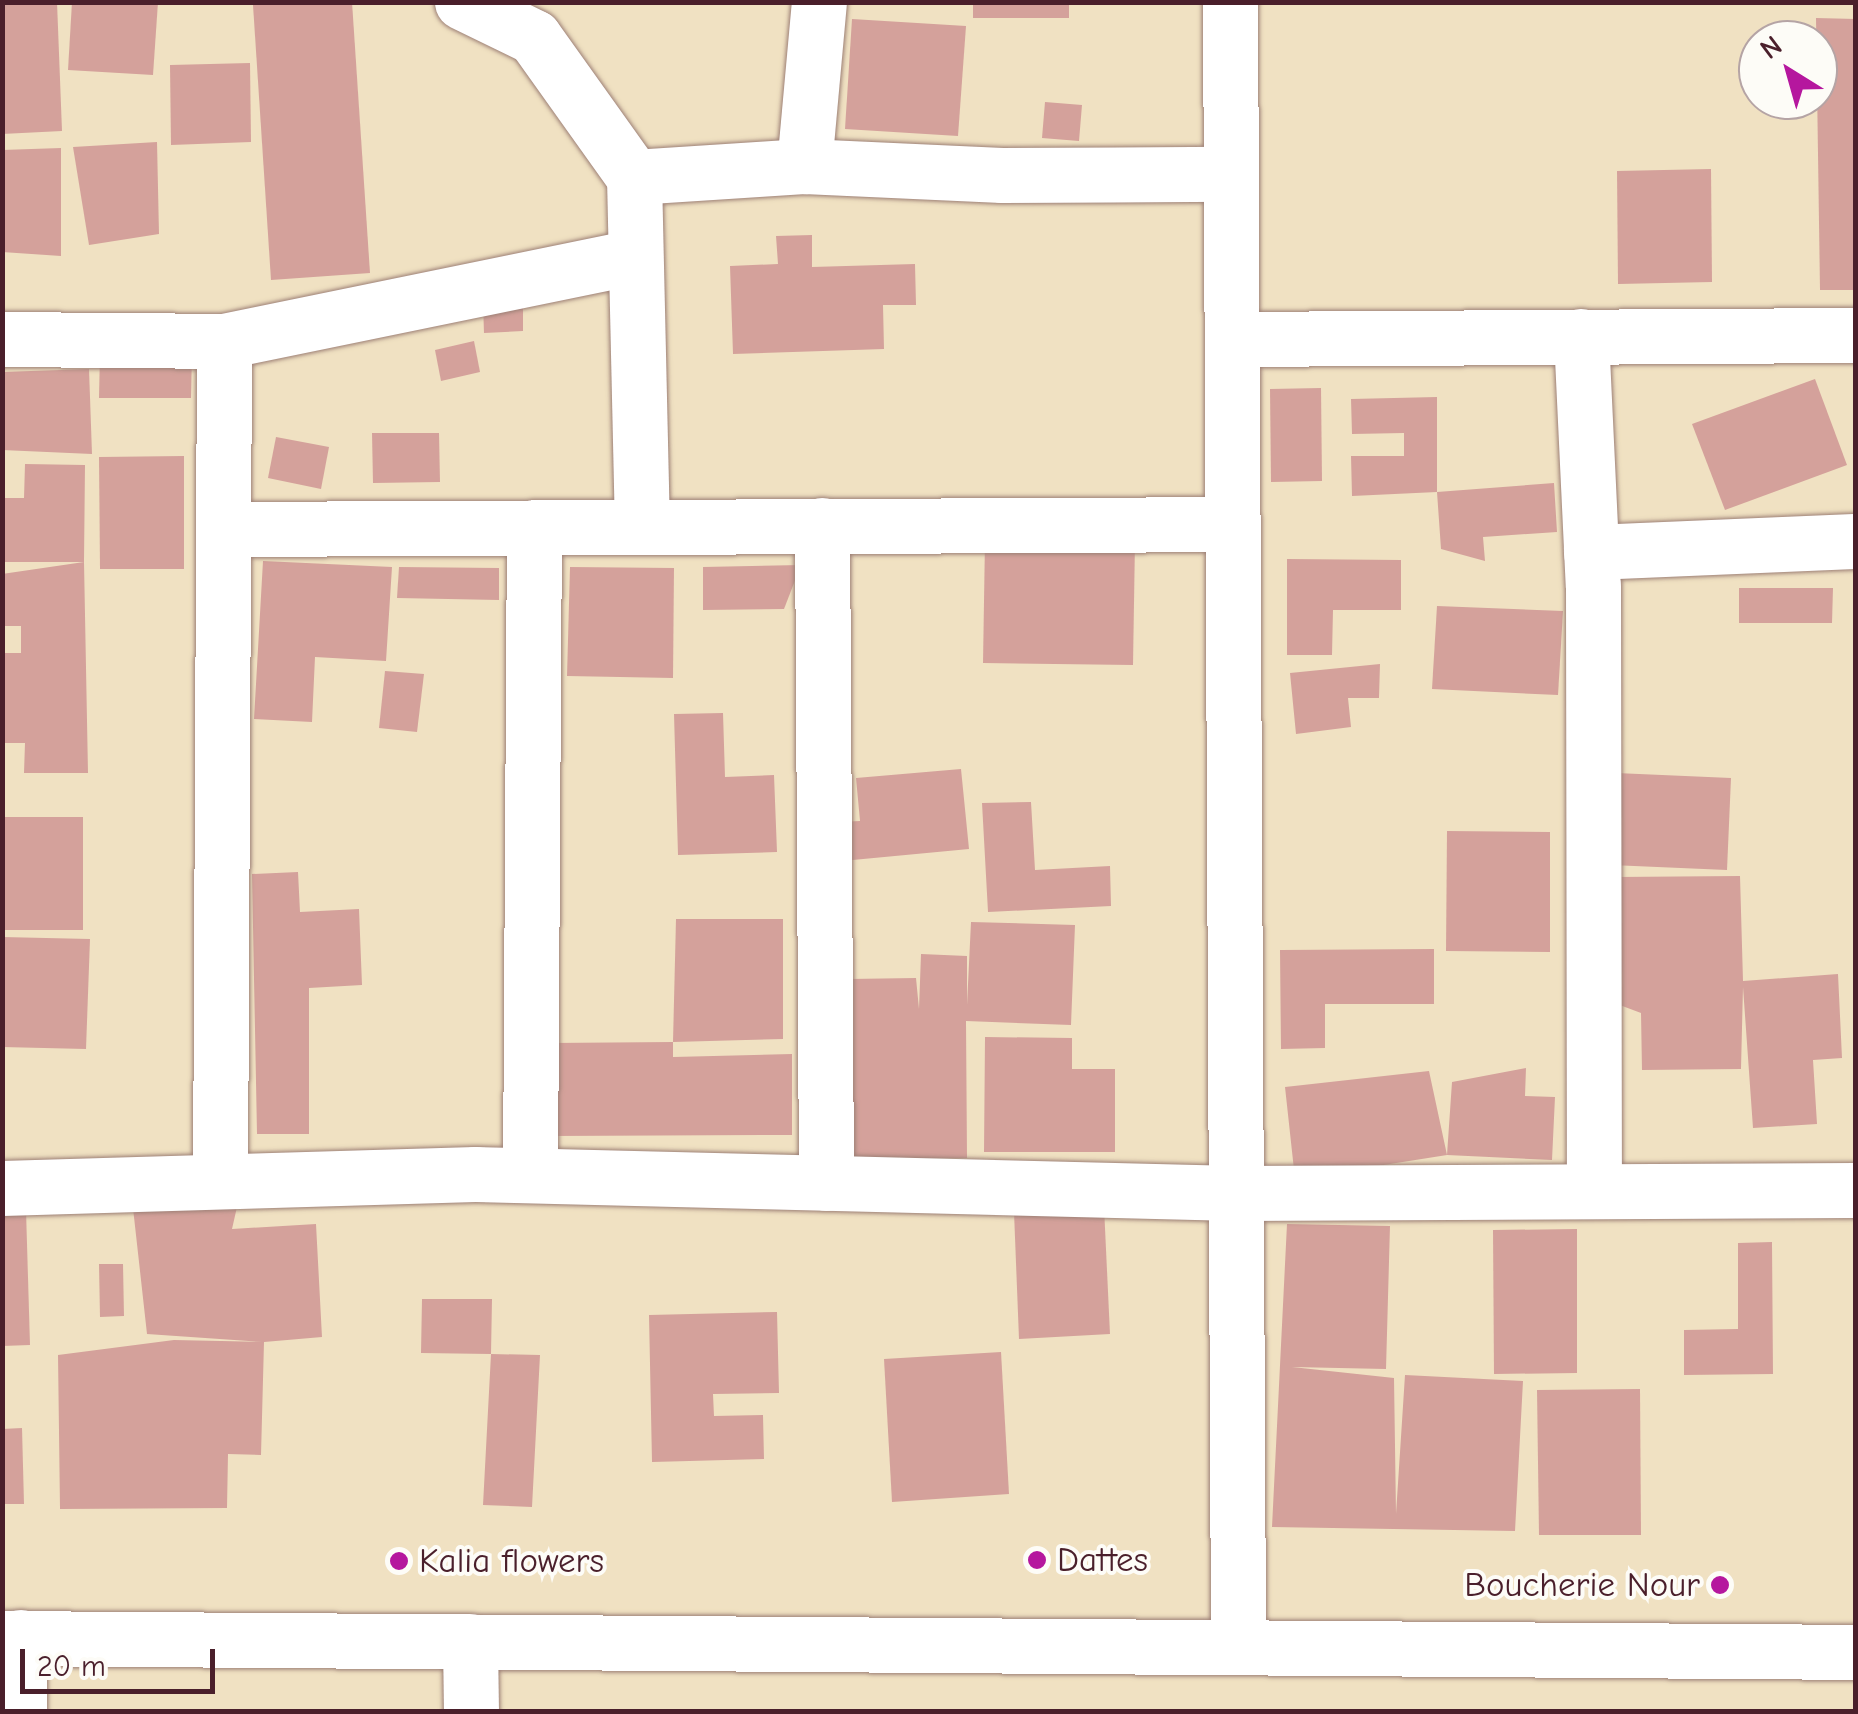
<!DOCTYPE html>
<html>
<head>
<meta charset="utf-8">
<style>
  body { margin:0 }
  #map { position:relative; width:1858px; height:1714px; overflow:hidden; background:#f0e1c2; font-family:"Comic Neue",sans-serif }
  div>[style] { position:absolute }
  .building>* { inset:0; background:#d4a19b }
  .roads { filter:drop-shadow(0 0 2px #9d8076) drop-shadow(0 0 2px #9d8076) }
  .street>* { height:55px; margin:-27.5px; padding:0 27.5px; transform-origin:27.5px; border-radius:27.5px; background:#fff }
  .secondary>* { height:55px; margin:-27.5px; padding:0 27.5px; transform-origin:27.5px; border-radius:27.5px; background:#fff }
  .primary>* { height:55px; margin:-27.5px; padding:0 27.5px; transform-origin:27.5px; border-radius:27.5px; background:#fff }
  .dots>* { width:28px; height:28px; translate:-50% -50%; box-sizing:border-box; border:5px solid #fdfcf7; border-radius:50% }
  span { translate:-50% -50%; white-space:nowrap; text-align:center; line-height:1.15; -webkit-text-stroke:8px #fdfcf7; paint-order:stroke }
  .poi-label { font-size:35px; color:#4a1f2b }
  .left { translate:0 -50%; text-align:left }
  .right { translate:-100% -50%; text-align:right }
  .frame { position:absolute; inset:0; border:5px solid #4a1f2b; pointer-events:none }
  .north { position:absolute; left:1738px; top:20px; width:100px; height:100px; box-sizing:border-box; background:#fdfcf7; border:2px solid #b5a4a5; border-radius:50%; rotate:323deg; font-size:28px; font-weight:700; line-height:40px; text-align:center; color:#4a1f2b }
  .north::after { content:''; display:block; margin:auto; width:35px; height:45px; background:#b5179e; clip-path:polygon(50% 0,100% 100%,50% 72%,0 100%) }
  .scale { position:absolute; left:20px; top:1649px; width:195px; height:45px; box-sizing:border-box; border:5px solid #4a1f2b; border-top:0; padding-left:12px; font-size:30px; line-height:35px; white-space:nowrap; color:#4a1f2b; -webkit-text-stroke:8px #fdfcf7; paint-order:stroke }
</style>
</head>
<body>
<div id="map">
  <div class="building">
    <i style="clip-path:polygon(2px 2px,57px 2px,62px 131px,2px 134px)"></i>
    <i style="clip-path:polygon(72px 2px,158px 2px,153px 75px,68px 70px)"></i>
    <i style="clip-path:polygon(352px 2px,370px 273px,271px 280px,253px 5px)"></i>
    <i style="clip-path:polygon(973px 2px,1069px 2px,1069px 18px,973px 18px)"></i>
    <i style="clip-path:polygon(1816px 18px,1856px 19px,1856px 290px,1820px 290px)"></i>
    <i style="clip-path:polygon(852px 19px,966px 26px,958px 136px,845px 129px)"></i>
    <i style="clip-path:polygon(250px 63px,251px 142px,171px 145px,170px 65px)"></i>
    <i style="clip-path:polygon(1045px 102px,1082px 105px,1079px 141px,1042px 138px)"></i>
    <i style="clip-path:polygon(157px 142px,159px 234px,89px 245px,73px 147px)"></i>
    <i style="clip-path:polygon(61px 148px,61px 256px,2px 252px,2px 150px)"></i>
    <i style="clip-path:polygon(1711px 169px,1712px 282px,1618px 284px,1617px 171px)"></i>
    <i style="clip-path:polygon(812px 235px,812px 267px,915px 264px,916px 305px,883px 305px,884px 349px,733px 354px,730px 266px,778px 264px,776px 236px)"></i>
    <i style="clip-path:polygon(523px 302px,523px 331px,484px 333px,483px 303px)"></i>
    <i style="clip-path:polygon(474px 341px,480px 372px,441px 381px,435px 350px)"></i>
    <i style="clip-path:polygon(100px 352px,192px 353px,191px 398px,99px 398px)"></i>
    <i style="clip-path:polygon(89px 369px,92px 454px,2px 450px,2px 372px)"></i>
    <i style="clip-path:polygon(1815px 379px,1847px 465px,1725px 510px,1692px 424px)"></i>
    <i style="clip-path:polygon(1321px 388px,1322px 481px,1271px 482px,1270px 389px)"></i>
    <i style="clip-path:polygon(1437px 397px,1437px 492px,1352px 496px,1351px 456px,1404px 456px,1404px 433px,1352px 434px,1351px 399px)"></i>
    <i style="clip-path:polygon(372px 433px,439px 433px,440px 482px,373px 483px)"></i>
    <i style="clip-path:polygon(276px 437px,329px 447px,321px 489px,268px 478px)"></i>
    <i style="clip-path:polygon(184px 456px,184px 569px,100px 569px,99px 457px)"></i>
    <i style="clip-path:polygon(25px 464px,85px 465px,84px 562px,2px 562px,2px 498px,24px 498px)"></i>
    <i style="clip-path:polygon(1554px 483px,1557px 532px,1483px 537px,1485px 561px,1441px 549px,1437px 492px)"></i>
    <i style="clip-path:polygon(985px 540px,1135px 541px,1133px 665px,983px 663px)"></i>
    <i style="clip-path:polygon(1287px 559px,1401px 560px,1401px 610px,1333px 610px,1332px 655px,1287px 655px)"></i>
    <i style="clip-path:polygon(263px 561px,392px 567px,386px 661px,315px 657px,312px 722px,254px 719px)"></i>
    <i style="clip-path:polygon(84px 562px,88px 773px,24px 773px,25px 743px,2px 743px,2px 653px,21px 653px,21px 626px,2px 626px,2px 574px)"></i>
    <i style="clip-path:polygon(801px 565px,784px 609px,703px 610px,703px 567px)"></i>
    <i style="clip-path:polygon(399px 567px,499px 568px,499px 600px,397px 598px)"></i>
    <i style="clip-path:polygon(570px 567px,674px 568px,673px 678px,567px 676px)"></i>
    <i style="clip-path:polygon(1739px 588px,1833px 588px,1832px 623px,1739px 623px)"></i>
    <i style="clip-path:polygon(1437px 606px,1563px 611px,1558px 695px,1432px 689px)"></i>
    <i style="clip-path:polygon(1380px 664px,1379px 698px,1348px 698px,1351px 727px,1296px 734px,1290px 673px)"></i>
    <i style="clip-path:polygon(385px 671px,424px 674px,417px 732px,379px 728px)"></i>
    <i style="clip-path:polygon(723px 713px,725px 777px,774px 775px,777px 852px,678px 855px,674px 714px)"></i>
    <i style="clip-path:polygon(961px 769px,969px 849px,842px 861px,839px 822px,860px 821px,856px 778px)"></i>
    <i style="clip-path:polygon(1616px 773px,1731px 778px,1727px 870px,1611px 865px)"></i>
    <i style="clip-path:polygon(1031px 802px,1035px 870px,1110px 866px,1111px 906px,988px 912px,982px 803px)"></i>
    <i style="clip-path:polygon(2px 817px,83px 817px,83px 930px,2px 930px)"></i>
    <i style="clip-path:polygon(1447px 831px,1550px 832px,1550px 952px,1446px 951px)"></i>
    <i style="clip-path:polygon(298px 872px,300px 912px,359px 909px,362px 985px,309px 988px,309px 1134px,257px 1134px,252px 874px)"></i>
    <i style="clip-path:polygon(1740px 876px,1743px 981px,1838px 974px,1842px 1058px,1813px 1060px,1817px 1124px,1753px 1128px,1743px 987px,1741px 1069px,1642px 1070px,1641px 1013px,1617px 1004px,1616px 877px)"></i>
    <i style="clip-path:polygon(676px 919px,783px 919px,783px 1039px,673px 1042px)"></i>
    <i style="clip-path:polygon(971px 922px,1075px 925px,1071px 1025px,966px 1021px,967px 1158px,852px 1159px,849px 979px,916px 978px,919px 1009px,921px 954px,967px 956px,967px 1005px)"></i>
    <i style="clip-path:polygon(2px 937px,90px 939px,86px 1049px,2px 1047px)"></i>
    <i style="clip-path:polygon(1434px 949px,1434px 1004px,1325px 1004px,1325px 1048px,1281px 1049px,1280px 950px)"></i>
    <i style="clip-path:polygon(985px 1037px,1072px 1038px,1072px 1069px,1115px 1069px,1115px 1152px,984px 1152px)"></i>
    <i style="clip-path:polygon(673px 1042px,673px 1057px,792px 1054px,792px 1135px,550px 1136px,550px 1043px)"></i>
    <i style="clip-path:polygon(1526px 1068px,1525px 1096px,1555px 1097px,1552px 1160px,1447px 1155px,1295px 1179px,1285px 1087px,1429px 1071px,1447px 1155px,1452px 1082px)"></i>
    <i style="clip-path:polygon(237px 1207px,232px 1229px,316px 1224px,322px 1337px,264px 1342px,261px 1455px,228px 1454px,227px 1508px,60px 1509px,58px 1355px,174px 1340px,262px 1342px,147px 1334px,133px 1208px)"></i>
    <i style="clip-path:polygon(1104px 1207px,1110px 1334px,1019px 1339px,1014px 1212px)"></i>
    <i style="clip-path:polygon(26px 1210px,30px 1345px,2px 1346px,2px 1211px)"></i>
    <i style="clip-path:polygon(1287px 1224px,1390px 1226px,1386px 1369px,1292px 1367px,1394px 1378px,1396px 1514px,1405px 1375px,1523px 1381px,1515px 1531px,1272px 1527px)"></i>
    <i style="clip-path:polygon(1577px 1229px,1577px 1373px,1494px 1374px,1493px 1230px)"></i>
    <i style="clip-path:polygon(1772px 1242px,1773px 1374px,1684px 1375px,1684px 1330px,1738px 1329px,1738px 1243px)"></i>
    <i style="clip-path:polygon(99px 1264px,123px 1264px,124px 1316px,100px 1317px)"></i>
    <i style="clip-path:polygon(422px 1299px,492px 1299px,491px 1354px,540px 1355px,532px 1507px,483px 1505px,491px 1354px,421px 1353px)"></i>
    <i style="clip-path:polygon(777px 1312px,779px 1393px,713px 1394px,714px 1416px,763px 1415px,764px 1459px,652px 1462px,649px 1315px)"></i>
    <i style="clip-path:polygon(1001px 1352px,1009px 1494px,892px 1502px,884px 1359px)"></i>
    <i style="clip-path:polygon(1640px 1389px,1641px 1535px,1539px 1535px,1537px 1390px)"></i>
    <i style="clip-path:polygon(22px 1428px,24px 1504px,2px 1504px,2px 1429px)"></i>
  </div>
  <div class="roads">
    <div class="street">
      <i style="left:462px;top:2px;width:80px;rotate:25.9deg"></i>
      <i style="left:534px;top:37px;width:172px;rotate:54.5deg"></i>
      <i style="left:634px;top:177px;width:170px;rotate:-3.7deg"></i>
      <i style="left:804px;top:166px;width:198px;rotate:2.6deg"></i>
      <i style="left:1002px;top:175px;width:229px;rotate:-0.3deg"></i>
      <i style="left:1230px;top:2px;width:1645px;rotate:89.72deg"></i>
      <i style="left:804px;top:166px;width:165px;rotate:-84.8deg"></i>
      <i style="left:634px;top:177px;width:349px;rotate:88.7deg"></i>
      <i style="left:1581px;top:336px;width:250px;rotate:87.3deg"></i>
      <i style="left:1593px;top:586px;width:605px;rotate:89.91deg"></i>
      <i style="left:2px;top:339px;width:222px;rotate:0.5deg"></i>
      <i style="left:224px;top:341px;width:840px;rotate:90.27deg"></i>
      <i style="left:1232px;top:339px;width:624px;rotate:-0.37deg"></i>
      <i style="left:224px;top:341px;width:419px;rotate:-11.6deg"></i>
      <i style="left:822px;top:525px;width:658px;rotate:89.65deg"></i>
      <i style="left:226px;top:529px;width:1007px;rotate:-0.28deg"></i>
      <i style="left:1591px;top:552px;width:265px;rotate:-2.4deg"></i>
      <i style="left:530px;top:1175px;width:648px;rotate:-89.65deg"></i>
      <i style="left:2px;top:1188px;width:473px;rotate:-1.7deg"></i>
      <i style="left:475px;top:1174px;width:761px;rotate:1.43deg"></i>
      <i style="left:1236px;top:1193px;width:620px;rotate:-0.28deg"></i>
      <i style="left:470px;top:1641px;width:71px;rotate:89.2deg"></i>
    </div>
    <div class="secondary">
      <i style="left:19px;top:1712px;width:75px;rotate:-89.2deg"></i>
    </div>
    <div class="primary">
      <i style="left:2px;top:1638px;width:1854px;rotate:0.43deg"></i>
    </div>
  </div>
  <div class="dots">
    <i style="left:1037px;top:1560px;background:#b5179e"></i>
    <i style="left:399px;top:1561px;background:#b5179e"></i>
    <i style="left:1720px;top:1585px;background:#b5179e"></i>
  </div>
  <div class="poi-label">
    <span class="left" style="left:1057px;top:1560px">Dattes</span>
    <span class="left" style="left:419px;top:1561px">Kalia flowers</span>
    <span class="right" style="left:1700px;top:1585px">Boucherie Nour</span>
  </div>
  <div class="frame"></div>
  <div class="north">N</div>
  <div class="scale">20 m</div>
</div>
</body>
</html>
